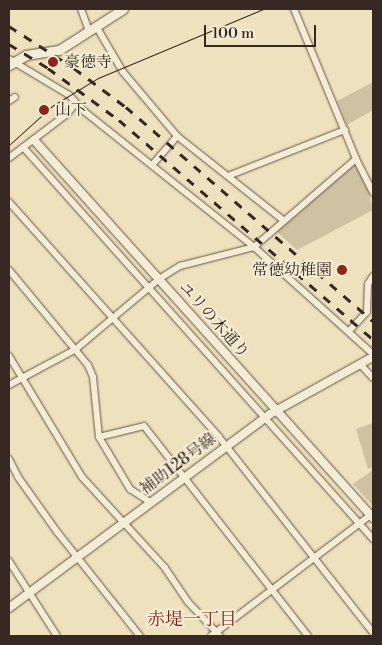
<!DOCTYPE html>
<html>
<head>
<meta charset="utf-8">
<style>
  body { margin:0 }
  #map { position:relative; width:382px; height:645px; overflow:hidden; background:#eee1bd; font-family:"Libre Bodoni","Noto Serif JP",serif }
  div>[style] { position:absolute }
  .green>* { inset:0; background:#cfc2a3 }
  .roads { filter:drop-shadow(0 0 1px #645649) drop-shadow(0 0 1px #645649) }
  .minor>* { height:6px; margin:-3px; padding:0 3px; transform-origin:3px; border-radius:3px; background:#f4ecd4 }
  .tertiary>* { height:8px; margin:-4px; padding:0 4px; transform-origin:4px; border-radius:4px; background:#f4ecd4 }
  .secondary>* { height:9px; margin:-4.5px; padding:0 4.5px; transform-origin:4.5px; border-radius:4.5px; background:#f4ecd4 }
  .tram>* { height:1px; margin:-0.5px; padding:0 0.5px; transform-origin:0.5px; border-radius:0.5px; background:#362822 }
  .rail>* { height:2.5px; margin-top:-1.25px; transform-origin:0; background:repeating-linear-gradient(90deg,#362822 0 9px,transparent 0 18px) }
  .dots>* { width:14px; height:14px; translate:-50% -50%; box-sizing:border-box; border:2px solid #f4ecd4; border-radius:50% }
  span { translate:-50% -50%; white-space:nowrap; text-align:center; line-height:1.15; -webkit-text-stroke:4px #f4ecd4; paint-order:stroke }
  .poi-label { font-size:16px; color:#362822 }
  .left { translate:0 -50%; text-align:left }
  .right { translate:-100% -50%; text-align:right }
  .street-label { font-size:16px; color:#362822 }
  .neighbourhood-label { font-size:18px; color:#7a1f14 }
  .frame { position:absolute; inset:0; border:10px solid #362822; pointer-events:none }
  .scale { position:absolute; left:204px; top:25px; width:112px; height:22px; box-sizing:border-box; border:2px solid #362822; border-top:0; padding-left:6px; font-size:15px; line-height:18px; white-space:nowrap; color:#362822; -webkit-text-stroke:4px #f4ecd4; paint-order:stroke }
</style>
</head>
<body>
<div id="map">
  <div class="green">
    <i style="clip-path:polygon(373px 82px,373px 110px,347px 125px,337px 101px)"></i>
    <i style="clip-path:polygon(352px 164px,356px 165px,366px 182px,373px 210px,297px 250px,276px 231px)"></i>
    <i style="clip-path:polygon(373px 423px,373px 467px,368px 469px,356px 429px)"></i>
    <i style="clip-path:polygon(373px 470px,373px 506px,353px 484px)"></i>
  </div>
  <div class="roads">
    <div class="minor">
      <i style="left:81px;top:9px;width:23px;rotate:70deg"></i>
      <i style="left:294px;top:9px;width:162px;rotate:67.5deg"></i>
      <i style="left:356px;top:159px;width:38px;rotate:63deg"></i>
      <i style="left:96px;top:26px;width:53px;rotate:59.6deg"></i>
      <i style="left:123px;top:72px;width:84px;rotate:49.8deg"></i>
      <i style="left:177px;top:136px;width:135px;rotate:38.4deg"></i>
      <i style="left:9px;top:59px;width:70px;rotate:31deg"></i>
      <i style="left:69px;top:95px;width:23px;rotate:47deg"></i>
      <i style="left:85px;top:112px;width:216px;rotate:38.6deg"></i>
      <i style="left:254px;top:247px;width:160px;rotate:42deg"></i>
      <i style="left:9px;top:101px;width:7px;rotate:-34deg"></i>
      <i style="left:23px;top:147px;width:526px;rotate:48.24deg"></i>
      <i style="left:9px;top:158px;width:73px;rotate:-37.2deg"></i>
      <i style="left:67px;top:114px;width:14px;rotate:-51deg"></i>
      <i style="left:153px;top:164px;width:37px;rotate:-49deg"></i>
      <i style="left:228px;top:176px;width:126px;rotate:-21.5deg"></i>
      <i style="left:9px;top:202px;width:315px;rotate:48.2deg"></i>
      <i style="left:219px;top:437px;width:249px;rotate:51.8deg"></i>
      <i style="left:9px;top:270px;width:124px;rotate:50.3deg"></i>
      <i style="left:88px;top:365px;width:13px;rotate:67deg"></i>
      <i style="left:93px;top:377px;width:60px;rotate:84.3deg"></i>
      <i style="left:99px;top:437px;width:61px;rotate:59.2deg"></i>
      <i style="left:130px;top:489px;width:24px;rotate:33deg"></i>
      <i style="left:349px;top:331px;width:26px;rotate:-47deg"></i>
      <i style="left:367px;top:312px;width:28px;rotate:-88deg"></i>
      <i style="left:368px;top:284px;width:9px;rotate:-58deg"></i>
      <i style="left:9px;top:356px;width:141px;rotate:58.9deg"></i>
      <i style="left:82px;top:477px;width:123px;rotate:47.6deg"></i>
      <i style="left:165px;top:568px;width:41px;rotate:55.9deg"></i>
      <i style="left:188px;top:602px;width:47px;rotate:46.7deg"></i>
      <i style="left:360px;top:364px;width:19px;rotate:47deg"></i>
      <i style="left:9px;top:385px;width:76px;rotate:-28.2deg"></i>
      <i style="left:76px;top:349px;width:109px;rotate:-40.1deg"></i>
      <i style="left:159px;top:279px;width:25px;rotate:-32deg"></i>
      <i style="left:180px;top:266px;width:76px;rotate:-14.4deg"></i>
      <i style="left:254px;top:247px;width:135px;rotate:-40.8deg"></i>
      <i style="left:99px;top:437px;width:46px;rotate:-13.7deg"></i>
      <i style="left:144px;top:426px;width:266px;rotate:52deg"></i>
      <i style="left:9px;top:459px;width:20px;rotate:63deg"></i>
      <i style="left:18px;top:477px;width:69px;rotate:54.5deg"></i>
      <i style="left:58px;top:533px;width:132px;rotate:51.5deg"></i>
      <i style="left:9px;top:561px;width:89px;rotate:57.4deg"></i>
      <i style="left:211px;top:636px;width:203px;rotate:-37.2deg"></i>
    </div>
    <div class="tertiary">
      <i style="left:34px;top:140px;width:508px;rotate:48.11deg"></i>
      <i style="left:9px;top:608px;width:325px;rotate:-36.6deg"></i>
      <i style="left:270px;top:414px;width:118px;rotate:-29deg"></i>
    </div>
    <div class="secondary">
      <i style="left:9px;top:65px;width:20px;rotate:-30deg"></i>
      <i style="left:26px;top:55px;width:33px;rotate:-9deg"></i>
      <i style="left:59px;top:50px;width:76px;rotate:-32.6deg"></i>
    </div>
  </div>
  <div class="tram">
    <i style="left:9px;top:145px;width:58px;rotate:-42.2deg"></i>
    <i style="left:52px;top:106px;width:54px;rotate:-31.3deg"></i>
    <i style="left:98px;top:78px;width:179px;rotate:-22.7deg"></i>
  </div>
  <div class="rail">
    <i style="left:9px;top:26px;width:77px;rotate:32.9deg"></i>
    <i style="left:74px;top:68px;width:65px;rotate:36.9deg"></i>
    <i style="left:126px;top:107px;width:327px;rotate:40.9deg"></i>
    <i style="left:9px;top:44px;width:46px;rotate:31.6deg"></i>
    <i style="left:48px;top:68px;width:88px;rotate:36.2deg"></i>
    <i style="left:119px;top:120px;width:335px;rotate:40.8deg"></i>
  </div>
  <div class="dots">
    <i style="left:53px;top:62px;background:#8f2418"></i>
    <i style="left:44px;top:110px;background:#8f2418"></i>
    <i style="left:342px;top:270px;background:#8f2418"></i>
  </div>
  <div class="poi-label">
    <span class="left" style="left:64px;top:62px">豪徳寺</span>
    <span class="left" style="left:55px;top:110px">山下</span>
    <span class="right" style="left:332px;top:270px">常徳幼稚園</span>
  </div>
  <div class="street-label">
    <span style="left:214px;top:320px;rotate:48deg">ユリの木通り</span>
    <span style="left:178px;top:464px;rotate:-37deg">補助128号線</span>
  </div>
  <div class="neighbourhood-label">
    <span style="left:192px;top:620px">赤堤一丁目</span>
  </div>
  <div class="frame"></div>
  <div class="scale">100 m</div>
</div>
</body>
</html>
